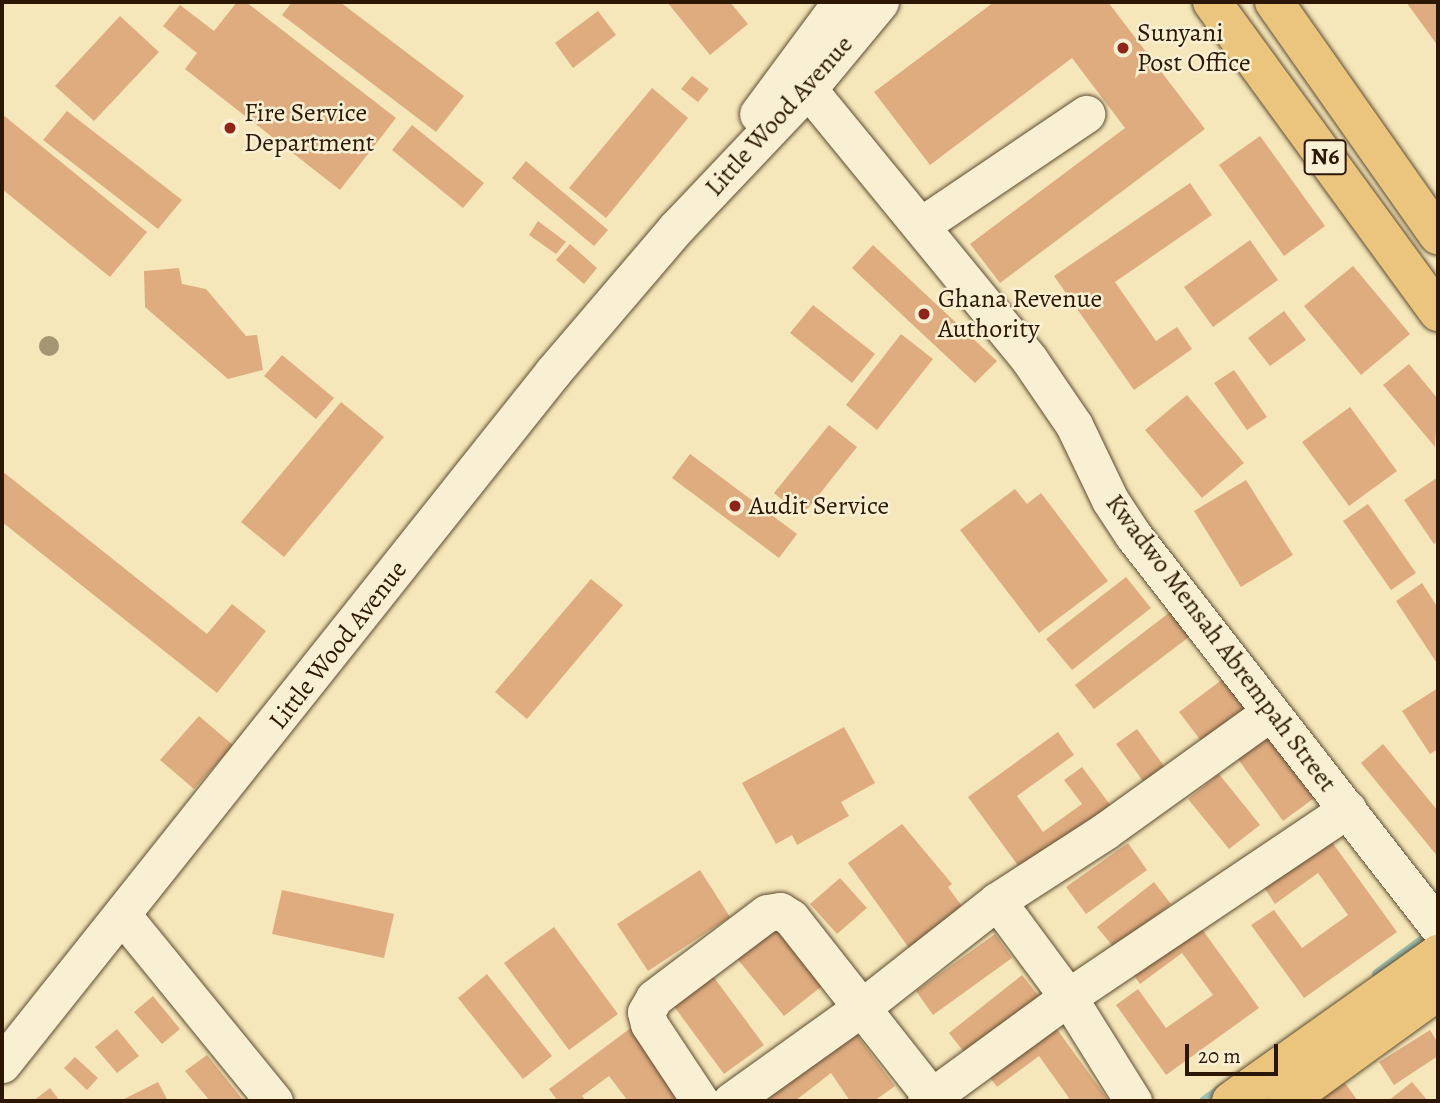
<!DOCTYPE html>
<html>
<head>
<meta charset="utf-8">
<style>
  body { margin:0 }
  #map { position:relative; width:1440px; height:1103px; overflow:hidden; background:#f6e7ba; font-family:Alegreya,serif }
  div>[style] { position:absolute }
  .stream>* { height:10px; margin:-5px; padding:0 5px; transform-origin:5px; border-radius:5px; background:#9dbfb1 }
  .building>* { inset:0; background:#dfac80 }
  .roads { filter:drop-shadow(0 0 2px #5e4c30) drop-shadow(0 0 2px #5e4c30) }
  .minor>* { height:37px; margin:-18.5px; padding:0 18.5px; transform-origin:18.5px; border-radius:18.5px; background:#f9efd2 }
  .highway>* { height:38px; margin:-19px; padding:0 19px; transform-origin:19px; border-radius:19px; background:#ebc47d }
  .trees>* { width:20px; height:20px; margin:-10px; border-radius:50%; background:#a39670 }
  .dots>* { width:19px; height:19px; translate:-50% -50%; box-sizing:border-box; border:4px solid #f9efd2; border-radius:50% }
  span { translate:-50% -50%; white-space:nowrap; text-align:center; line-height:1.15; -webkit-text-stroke:5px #f9efd2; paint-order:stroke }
  .shield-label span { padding:2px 5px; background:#f9efd2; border:2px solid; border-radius:5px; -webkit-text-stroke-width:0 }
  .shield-label { font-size:24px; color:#2c1802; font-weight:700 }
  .poi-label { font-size:26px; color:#2c1802 }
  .left { translate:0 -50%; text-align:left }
  .street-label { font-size:26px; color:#2c1802 }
  .frame { position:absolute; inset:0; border:4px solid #2c1802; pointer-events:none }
  .scale { position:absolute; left:1185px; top:1044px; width:93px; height:32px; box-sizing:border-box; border:4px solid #2c1802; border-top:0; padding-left:9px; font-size:21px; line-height:24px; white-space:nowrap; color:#2c1802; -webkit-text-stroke:5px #f9efd2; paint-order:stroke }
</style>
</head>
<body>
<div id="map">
  <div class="stream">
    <i style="left:1377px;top:974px;width:72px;rotate:-36.6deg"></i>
    <i style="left:1204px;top:1101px;width:24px;rotate:-35deg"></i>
  </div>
  <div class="building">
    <i style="clip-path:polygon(237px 2px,246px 2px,396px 118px,340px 190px,185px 69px,197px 53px,163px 26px,180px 5px,214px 31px)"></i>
    <i style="clip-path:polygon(292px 2px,340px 2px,464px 96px,436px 132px,282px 15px)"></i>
    <i style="clip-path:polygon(667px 2px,730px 2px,748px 24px,710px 55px)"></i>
    <i style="clip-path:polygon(994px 2px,1108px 2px,1205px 129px,1000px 283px,970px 244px,1125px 128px,1072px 58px,930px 165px,874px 92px)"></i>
    <i style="clip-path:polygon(1406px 2px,1438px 2px,1438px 46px)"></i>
    <i style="clip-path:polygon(598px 11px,616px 35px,573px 68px,555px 43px)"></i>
    <i style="clip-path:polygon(120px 16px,159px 52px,94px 121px,55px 86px)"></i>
    <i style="clip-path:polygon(692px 76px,709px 89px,698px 102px,681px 89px)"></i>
    <i style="clip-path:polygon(652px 88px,688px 118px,606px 218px,569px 188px)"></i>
    <i style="clip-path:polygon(67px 111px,182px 200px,158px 229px,43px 140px)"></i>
    <i style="clip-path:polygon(2px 114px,147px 232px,110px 277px,2px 189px)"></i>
    <i style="clip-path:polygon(412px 125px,484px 183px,463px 208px,392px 150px)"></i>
    <i style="clip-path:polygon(1260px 136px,1325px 226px,1284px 256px,1219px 165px)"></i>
    <i style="clip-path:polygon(526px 161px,608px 230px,594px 246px,512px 178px)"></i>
    <i style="clip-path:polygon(1190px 183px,1212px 215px,1115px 282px,1156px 341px,1177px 327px,1192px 349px,1134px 390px,1054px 276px)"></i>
    <i style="clip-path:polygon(538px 221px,566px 242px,556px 254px,529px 235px)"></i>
    <i style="clip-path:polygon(1250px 240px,1278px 280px,1213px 327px,1184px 287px)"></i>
    <i style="clip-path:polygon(570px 244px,597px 268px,584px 284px,556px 260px)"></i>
    <i style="clip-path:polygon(873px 245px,997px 361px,975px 383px,852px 268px)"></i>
    <i style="clip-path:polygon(1353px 266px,1410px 334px,1361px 375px,1304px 306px)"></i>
    <i style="clip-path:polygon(179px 268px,182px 284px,206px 289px,246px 336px,257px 335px,263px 370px,228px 379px,145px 307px,144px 271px)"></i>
    <i style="clip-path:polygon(813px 305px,875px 354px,852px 383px,790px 333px)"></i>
    <i style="clip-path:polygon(1284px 311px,1306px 340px,1270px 366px,1248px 338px)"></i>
    <i style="clip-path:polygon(901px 334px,933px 359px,877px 430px,846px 405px)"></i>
    <i style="clip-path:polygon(282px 355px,334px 398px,316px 419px,264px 376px)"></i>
    <i style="clip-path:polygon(1409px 364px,1438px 399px,1435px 447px,1383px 385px)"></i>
    <i style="clip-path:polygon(1234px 370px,1267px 417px,1247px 430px,1214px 383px)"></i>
    <i style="clip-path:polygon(1187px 395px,1244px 463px,1202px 498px,1145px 430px)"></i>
    <i style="clip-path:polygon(341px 402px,384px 437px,284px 557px,241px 522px)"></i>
    <i style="clip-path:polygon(1350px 407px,1397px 471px,1349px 506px,1302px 442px)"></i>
    <i style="clip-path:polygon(829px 425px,857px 447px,802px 516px,774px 493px)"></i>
    <i style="clip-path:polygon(690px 454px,797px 534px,779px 558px,672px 478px)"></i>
    <i style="clip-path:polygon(2px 471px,207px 634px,232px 604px,266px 631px,217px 693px,2px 522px)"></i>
    <i style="clip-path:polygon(1438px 477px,1438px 541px,1434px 544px,1404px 500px)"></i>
    <i style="clip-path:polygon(1246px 480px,1293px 555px,1241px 587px,1194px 511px)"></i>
    <i style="clip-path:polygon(1015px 489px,1027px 504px,1041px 493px,1108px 581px,1039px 633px,960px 530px)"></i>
    <i style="clip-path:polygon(1368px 504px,1416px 573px,1391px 590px,1343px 521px)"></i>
    <i style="clip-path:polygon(1126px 577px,1151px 608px,1072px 670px,1046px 639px)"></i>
    <i style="clip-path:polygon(591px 579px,623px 605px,527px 719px,495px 692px)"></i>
    <i style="clip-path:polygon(1422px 583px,1438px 608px,1438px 665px,1396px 601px)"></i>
    <i style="clip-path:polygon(1174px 609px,1193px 634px,1094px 709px,1075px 685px)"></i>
    <i style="clip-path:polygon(1223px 679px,1252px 718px,1208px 750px,1179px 712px)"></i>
    <i style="clip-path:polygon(1438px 688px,1438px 749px,1430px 754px,1402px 711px)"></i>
    <i style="clip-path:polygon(199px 716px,233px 745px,194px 789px,160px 760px)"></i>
    <i style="clip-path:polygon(844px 727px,875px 783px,841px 802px,849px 816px,797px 845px,792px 835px,776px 844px,742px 783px)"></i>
    <i style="clip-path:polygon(1137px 729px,1169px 773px,1148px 788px,1116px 744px)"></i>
    <i style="clip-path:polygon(1268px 731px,1317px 796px,1283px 821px,1235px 755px)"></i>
    <i style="clip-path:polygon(1058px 732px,1074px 755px,1017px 796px,1043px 832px,1082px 804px,1064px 780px,1082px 767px,1114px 810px,1025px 875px,968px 797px)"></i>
    <i style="clip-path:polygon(1383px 744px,1438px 811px,1438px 857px,1361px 763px)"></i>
    <i style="clip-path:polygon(1219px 774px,1260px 825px,1229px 849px,1188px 799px)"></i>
    <i style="clip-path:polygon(902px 824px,952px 884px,948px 887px,969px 916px,914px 955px,848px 863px)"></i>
    <i style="clip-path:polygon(1329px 838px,1397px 932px,1304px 998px,1251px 925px,1274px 910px,1302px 948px,1348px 915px,1318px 873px,1275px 904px,1263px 886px)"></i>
    <i style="clip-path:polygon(1128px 843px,1147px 870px,1086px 914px,1066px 887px)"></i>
    <i style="clip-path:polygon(700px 870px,730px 917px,648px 971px,617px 924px)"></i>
    <i style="clip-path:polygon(840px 878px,867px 908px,837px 934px,810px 904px)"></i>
    <i style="clip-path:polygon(1154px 882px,1171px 904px,1115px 949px,1097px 927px)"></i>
    <i style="clip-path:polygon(282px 890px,394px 914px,384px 958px,272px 934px)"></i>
    <i style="clip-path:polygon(1194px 918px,1259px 1008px,1166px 1075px,1116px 1005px,1138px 989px,1166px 1028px,1213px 995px,1182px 953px,1140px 984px,1127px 965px)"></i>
    <i style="clip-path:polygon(776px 922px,826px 983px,784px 1016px,735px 956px)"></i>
    <i style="clip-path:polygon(554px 927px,618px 1014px,569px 1050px,504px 963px)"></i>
    <i style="clip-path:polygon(995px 934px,1012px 958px,933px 1015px,916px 991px)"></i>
    <i style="clip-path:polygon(710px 972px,764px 1045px,724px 1074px,670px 1001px)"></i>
    <i style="clip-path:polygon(487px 974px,552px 1056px,523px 1079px,458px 998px)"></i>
    <i style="clip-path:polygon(1022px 975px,1042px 1000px,968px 1057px,949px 1033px)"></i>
    <i style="clip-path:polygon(153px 996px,180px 1029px,162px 1044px,134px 1012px)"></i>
    <i style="clip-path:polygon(1051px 1021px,1109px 1101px,1065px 1101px,1069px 1098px,1039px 1056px,997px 1087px,984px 1069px)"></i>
    <i style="clip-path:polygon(632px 1027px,688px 1101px,628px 1101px,609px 1076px,582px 1096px,586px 1101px,558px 1101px,549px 1089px)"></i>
    <i style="clip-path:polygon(117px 1029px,139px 1056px,117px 1073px,95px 1047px)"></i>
    <i style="clip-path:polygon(853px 1030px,895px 1086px,874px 1101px,850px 1101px,831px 1073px,795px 1101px,756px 1101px)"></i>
    <i style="clip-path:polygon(1430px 1030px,1438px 1043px,1438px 1056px,1394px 1085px,1379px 1062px)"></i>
    <i style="clip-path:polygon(207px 1055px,243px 1100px,241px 1101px,210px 1101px,185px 1071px)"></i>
    <i style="clip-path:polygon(75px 1057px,98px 1078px,87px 1090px,64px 1068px)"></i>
    <i style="clip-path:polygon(1339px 1075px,1358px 1101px,1305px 1101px)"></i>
    <i style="clip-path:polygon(158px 1082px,168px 1101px,120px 1101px)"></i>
    <i style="clip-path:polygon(1412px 1082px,1428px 1101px,1388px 1101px)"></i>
    <i style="clip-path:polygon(50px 1088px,60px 1101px,33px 1101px)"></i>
  </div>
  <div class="roads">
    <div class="minor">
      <i style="left:808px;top:89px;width:349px;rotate:50.7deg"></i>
      <i style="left:1029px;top:359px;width:80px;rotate:55.7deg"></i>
      <i style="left:1074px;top:425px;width:83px;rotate:64.4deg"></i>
      <i style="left:1110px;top:500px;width:42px;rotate:56.7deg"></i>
      <i style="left:1133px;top:535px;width:497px;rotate:52.1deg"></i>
      <i style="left:758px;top:114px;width:139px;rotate:-53.5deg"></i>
      <i style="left:923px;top:224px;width:197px;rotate:-34deg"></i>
      <i style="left:997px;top:901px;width:119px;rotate:53.5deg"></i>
      <i style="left:1068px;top:997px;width:123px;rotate:58deg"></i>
      <i style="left:123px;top:916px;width:239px;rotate:50.8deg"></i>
      <i style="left:2px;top:1064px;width:885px;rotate:-51.47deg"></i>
      <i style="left:553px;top:372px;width:189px;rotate:-49.5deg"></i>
      <i style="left:676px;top:228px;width:192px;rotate:-46.5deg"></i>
      <i style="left:808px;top:89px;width:113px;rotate:-50.4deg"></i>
      <i style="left:700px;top:1101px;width:92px;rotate:-123.5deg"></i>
      <i style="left:649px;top:1024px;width:12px;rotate:-104deg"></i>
      <i style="left:646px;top:1012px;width:16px;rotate:-60deg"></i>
      <i style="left:654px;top:998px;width:141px;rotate:-37deg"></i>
      <i style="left:767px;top:913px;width:13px;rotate:-9deg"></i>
      <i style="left:780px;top:911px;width:13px;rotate:32deg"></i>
      <i style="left:791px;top:918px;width:233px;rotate:51.8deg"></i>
      <i style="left:731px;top:1101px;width:160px;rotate:-35.6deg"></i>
      <i style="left:861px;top:1008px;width:173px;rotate:-38.2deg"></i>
      <i style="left:997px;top:901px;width:129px;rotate:-32.9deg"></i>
      <i style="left:1105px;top:831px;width:202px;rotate:-35.7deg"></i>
      <i style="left:926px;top:1101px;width:176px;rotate:-36.2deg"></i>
      <i style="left:1068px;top:997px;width:337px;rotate:-33.9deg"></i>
    </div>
    <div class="highway">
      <i style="left:1212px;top:2px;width:384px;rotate:53.9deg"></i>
      <i style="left:1274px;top:2px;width:285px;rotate:54.9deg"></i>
      <i style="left:1231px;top:1101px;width:254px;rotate:-35.4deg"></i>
      <i style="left:1286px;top:1101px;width:188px;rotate:-35.9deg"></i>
    </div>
  </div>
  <div class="trees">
    <i style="left:49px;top:346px"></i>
  </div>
  <div class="dots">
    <i style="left:1123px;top:48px;background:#8f2418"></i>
    <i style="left:230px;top:128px;background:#8f2418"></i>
    <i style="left:924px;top:314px;background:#8f2418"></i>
    <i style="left:735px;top:506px;background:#8f2418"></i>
  </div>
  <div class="shield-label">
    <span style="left:1325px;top:157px">N6</span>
  </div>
  <div class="poi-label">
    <span class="left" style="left:1137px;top:48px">Sunyani<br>Post Office</span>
    <span class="left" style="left:244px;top:128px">Fire Service<br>Department</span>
    <span class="left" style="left:938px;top:314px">Ghana Revenue<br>Authority</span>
    <span class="left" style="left:749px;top:506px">Audit Service</span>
  </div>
  <div class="street-label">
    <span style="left:779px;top:116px;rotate:-48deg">Little Wood Avenue</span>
    <span style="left:1221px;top:643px;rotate:53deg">Kwadwo Mensah Abrempah Street</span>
    <span style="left:338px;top:645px;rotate:-52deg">Little Wood Avenue</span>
  </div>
  <div class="frame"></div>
  <div class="scale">20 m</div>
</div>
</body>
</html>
